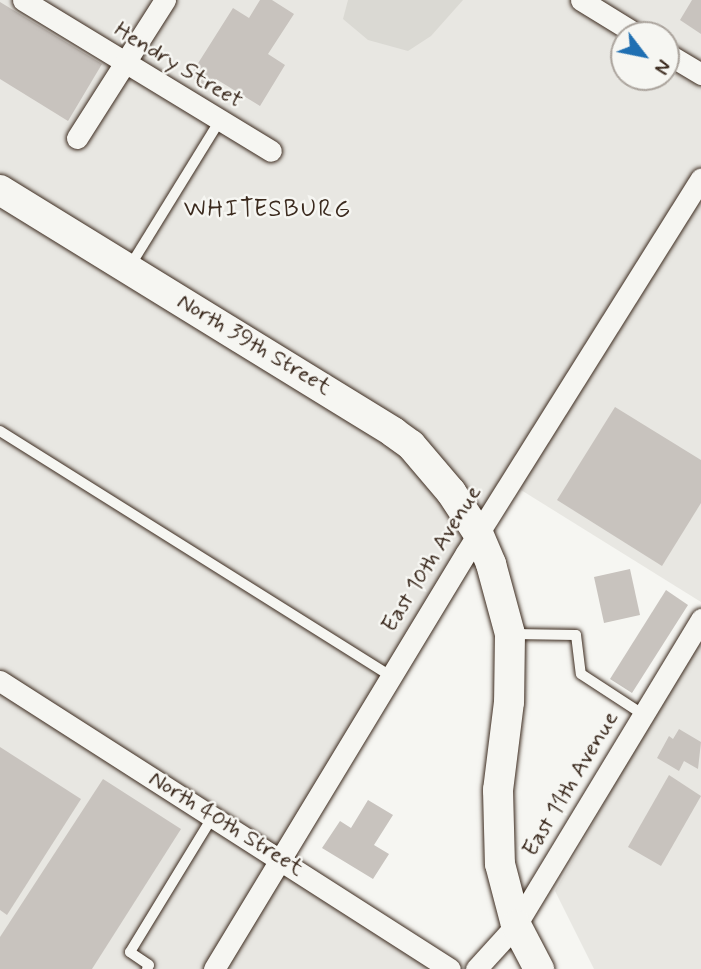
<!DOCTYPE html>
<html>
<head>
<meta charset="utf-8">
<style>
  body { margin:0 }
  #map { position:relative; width:701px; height:969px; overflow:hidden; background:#f6f6f2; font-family:Mynerve,sans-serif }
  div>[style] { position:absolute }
  .built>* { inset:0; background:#e8e7e2 }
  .green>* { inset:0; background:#dad9d3 }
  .building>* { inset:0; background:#c8c3be }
  .roads { filter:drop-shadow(0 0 2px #3b2a1e) drop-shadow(0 0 2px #3b2a1e) }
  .service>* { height:10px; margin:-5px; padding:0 5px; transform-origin:5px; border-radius:5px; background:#f6f6f2 }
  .minor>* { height:21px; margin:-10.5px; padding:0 10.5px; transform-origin:10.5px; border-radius:10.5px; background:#f6f6f2 }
  .secondary>* { height:30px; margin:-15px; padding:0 15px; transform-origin:15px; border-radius:15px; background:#f6f6f2 }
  span { translate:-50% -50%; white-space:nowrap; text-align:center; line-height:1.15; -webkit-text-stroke:5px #f6f6f2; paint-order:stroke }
  .street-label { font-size:23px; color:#3b2a1e }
  .neighbourhood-label { font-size:24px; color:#3b2a1e; letter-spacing:2px }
  .north { position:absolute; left:610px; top:21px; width:70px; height:70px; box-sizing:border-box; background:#f6f6f2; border:2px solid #aba49d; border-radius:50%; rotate:122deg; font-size:19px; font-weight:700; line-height:28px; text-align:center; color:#3b2a1e }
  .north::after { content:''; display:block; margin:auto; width:24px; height:32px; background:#1f6fb2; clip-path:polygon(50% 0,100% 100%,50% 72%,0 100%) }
</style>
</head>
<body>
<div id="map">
  <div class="built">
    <i style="clip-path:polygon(evenodd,0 0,701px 0,701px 171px,209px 969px,0 969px,0 0,624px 35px,666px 35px,666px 77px,624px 77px,624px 35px)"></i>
    <i style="clip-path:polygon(701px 188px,701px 602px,513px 485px)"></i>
    <i style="clip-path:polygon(701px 631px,701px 969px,594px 969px,555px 891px)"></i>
    <i style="clip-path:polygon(284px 864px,461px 969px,221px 969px)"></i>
  </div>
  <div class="green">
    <i style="clip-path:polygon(348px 0,463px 0,431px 36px,408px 51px,368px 40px,343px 19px)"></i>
  </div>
  <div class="building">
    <i style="clip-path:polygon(260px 0,272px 0,294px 14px,268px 54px,285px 65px,260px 106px,216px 79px,209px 88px,190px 76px,233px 8px,249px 18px)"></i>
    <i style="clip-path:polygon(692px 0,701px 0,701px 34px,680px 20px)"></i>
    <i style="clip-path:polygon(0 2px,102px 64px,68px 121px,0 79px)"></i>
    <i style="clip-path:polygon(615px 407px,701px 460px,701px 503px,662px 566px,557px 500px)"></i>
    <i style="clip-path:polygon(630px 569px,640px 615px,604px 623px,594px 577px)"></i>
    <i style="clip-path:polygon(666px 590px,688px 605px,632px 693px,610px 679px)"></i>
    <i style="clip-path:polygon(679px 729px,701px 742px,698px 769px,684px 761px,679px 771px,657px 758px,669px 736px,673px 739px)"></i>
    <i style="clip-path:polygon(0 747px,81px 799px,7px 915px,0 910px)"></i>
    <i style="clip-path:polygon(669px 775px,701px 796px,661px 866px,628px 847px)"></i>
    <i style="clip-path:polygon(103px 779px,181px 829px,92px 969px,0 969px,0 937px)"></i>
    <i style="clip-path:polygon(368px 800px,393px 815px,374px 845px,389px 854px,373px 879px,322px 848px,340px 821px,351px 828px)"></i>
  </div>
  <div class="roads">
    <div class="service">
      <i style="left:130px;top:266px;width:169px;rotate:-58.3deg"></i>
      <i style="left:0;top:431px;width:461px;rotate:32.1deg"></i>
      <i style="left:513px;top:634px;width:63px;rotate:0.9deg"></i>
      <i style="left:576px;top:635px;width:39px;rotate:83deg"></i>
      <i style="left:581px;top:674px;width:75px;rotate:33.1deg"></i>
      <i style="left:147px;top:969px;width:4px;rotate:-63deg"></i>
      <i style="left:149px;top:965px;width:23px;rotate:-146deg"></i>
      <i style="left:130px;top:952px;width:159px;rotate:-58.6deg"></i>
    </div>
    <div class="minor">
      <i style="left:23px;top:0;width:290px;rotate:31.3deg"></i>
      <i style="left:581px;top:0;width:67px;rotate:31.6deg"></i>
      <i style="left:666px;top:53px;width:41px;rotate:31deg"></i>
      <i style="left:77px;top:138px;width:164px;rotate:-57.5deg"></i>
      <i style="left:0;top:681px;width:534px;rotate:32.62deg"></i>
      <i style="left:214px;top:969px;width:486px;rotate:-58.8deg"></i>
      <i style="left:466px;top:553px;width:442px;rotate:-57.9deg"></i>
      <i style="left:476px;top:969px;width:59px;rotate:-47.7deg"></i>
      <i style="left:516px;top:925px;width:358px;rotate:-58.8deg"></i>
    </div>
    <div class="secondary">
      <i style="left:0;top:190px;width:462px;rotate:31.6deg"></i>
      <i style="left:393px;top:432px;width:22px;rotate:36deg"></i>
      <i style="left:411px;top:445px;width:62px;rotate:49.6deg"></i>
      <i style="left:451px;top:492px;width:49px;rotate:56.6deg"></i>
      <i style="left:478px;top:533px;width:34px;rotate:67deg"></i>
      <i style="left:491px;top:564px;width:73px;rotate:74.8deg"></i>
      <i style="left:510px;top:634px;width:68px;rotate:90.8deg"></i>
      <i style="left:509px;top:702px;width:89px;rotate:97.1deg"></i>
      <i style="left:498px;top:790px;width:74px;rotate:88.5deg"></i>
      <i style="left:500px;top:864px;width:63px;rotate:75.3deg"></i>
      <i style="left:516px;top:925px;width:50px;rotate:62.4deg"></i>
    </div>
  </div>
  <div class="street-label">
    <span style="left:178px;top:66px;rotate:31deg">Hendry Street</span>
    <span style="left:254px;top:345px;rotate:31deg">North 39th Street</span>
    <span style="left:432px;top:559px;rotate:-58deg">East 10th Avenue</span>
    <span style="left:571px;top:784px;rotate:-59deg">East 11th Avenue</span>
    <span style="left:226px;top:824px;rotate:32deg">North 40th Street</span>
  </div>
  <div class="neighbourhood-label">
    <span style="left:268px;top:210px">WHITESBURG</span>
  </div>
  <div class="north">N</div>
</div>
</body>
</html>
